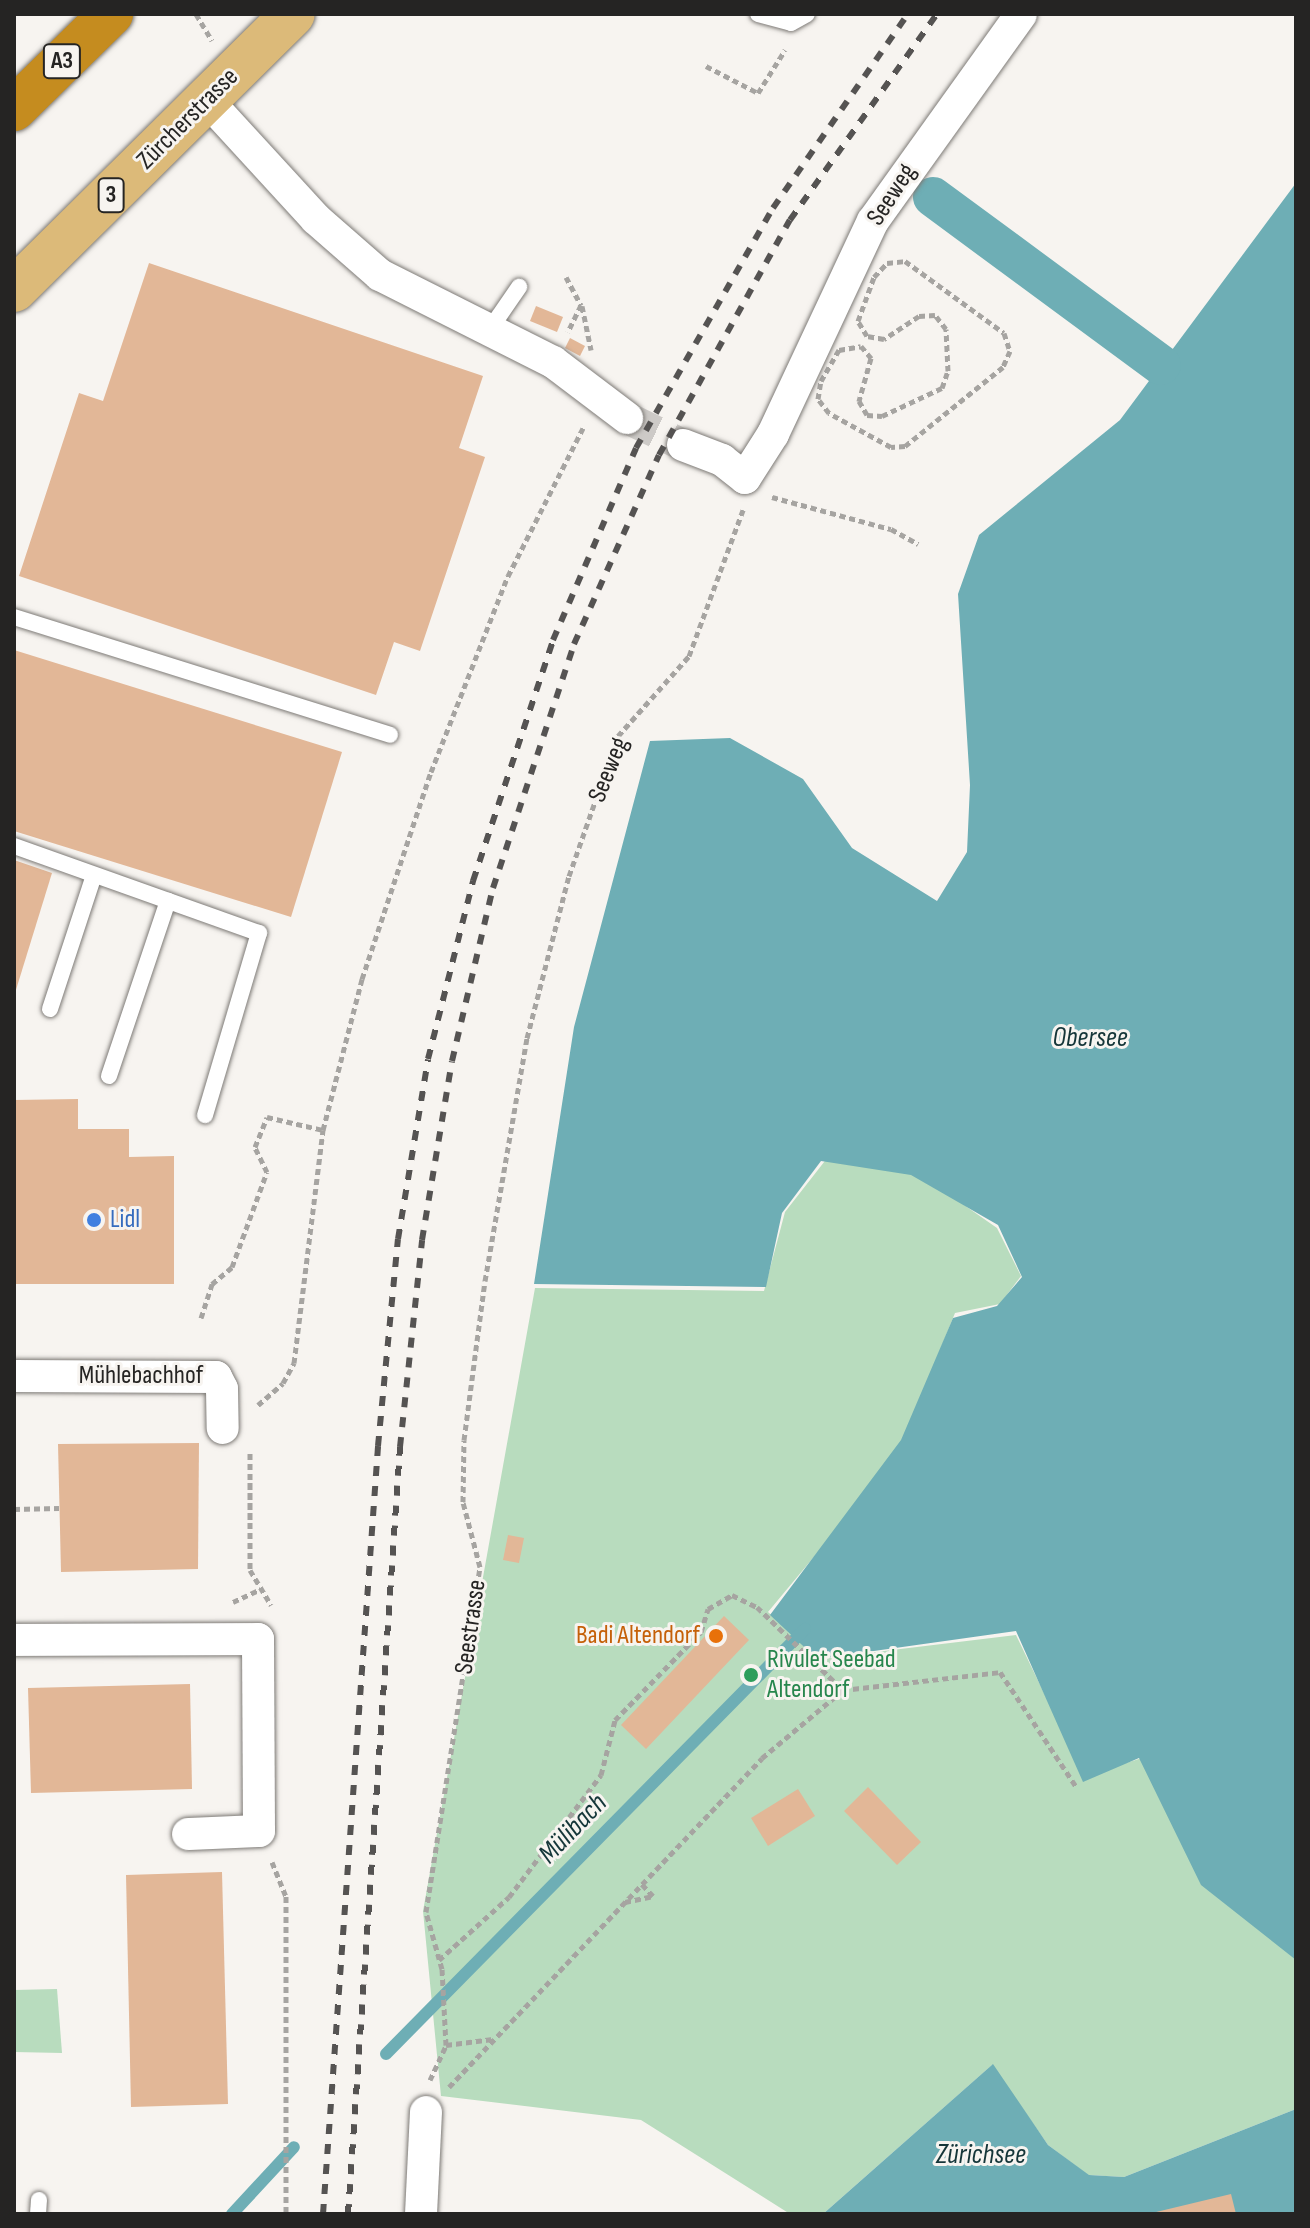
<!DOCTYPE html>
<html>
<head>
<meta charset="utf-8">
<style>
  body { margin:0 }
  #map { position:relative; width:1310px; height:2228px; overflow:hidden; background:#f7f4f0; font-family:"Sofia Sans Condensed",sans-serif }
  div>[style] { position:absolute }
  .green>* { inset:0; background:#b8dcbe }
  .water>* { inset:0; background:#6eaeb5 }
  .stream>* { height:12px; margin:-6px; padding:0 6px; transform-origin:6px; border-radius:6px; background:#6eaeb5 }
  .canal>* { height:40px; margin:-20px; padding:0 20px; transform-origin:20px; border-radius:20px; background:#6eaeb5 }
  .building>* { inset:0; background:#e2b797 }
  .street-tunnel>* { height:32px; margin-top:-16px; transform-origin:0; background:repeating-linear-gradient(90deg,#cdcac7 0 32px,transparent 0 48px) }
  .path>* { height:5px; margin-top:-2.5px; transform-origin:0; background:repeating-linear-gradient(90deg,#a6a4a1 0 6px,transparent 0 10px) }
  .roads { filter:drop-shadow(0 0 2px #7d7a76) drop-shadow(0 0 2px #7d7a76) }
  .lane>* { height:16px; margin:-8px; padding:0 8px; transform-origin:8px; border-radius:8px; background:#fff }
  .street>* { height:32px; margin:-16px; padding:0 16px; transform-origin:16px; border-radius:16px; background:#fff }
  .primary>* { height:44px; margin:-22px; padding:0 22px; transform-origin:22px; border-radius:22px; background:#dcba79 }
  .highway>* { height:44px; margin:-22px; padding:0 22px; transform-origin:22px; border-radius:22px; background:#c58c1f }
  .rail>* { height:6px; margin-top:-3px; transform-origin:0; background:repeating-linear-gradient(90deg,#555352 0 10px,transparent 0 20px) }
  .dots>* { width:22px; height:22px; translate:-50% -50%; box-sizing:border-box; border:4px solid #f7f4f0; border-radius:50% }
  span { translate:-50% -50%; white-space:nowrap; text-align:center; line-height:1.15; -webkit-text-stroke:6px #f7f4f0; paint-order:stroke }
  .shield-label span { padding:2px 6px; background:#f7f4f0; border:2px solid; border-radius:6px; -webkit-text-stroke-width:0 }
  .shield-label { font-size:24px; color:#252423; font-weight:700 }
  .street-label { font-size:26px; color:#252423 }
  .shop-label { font-size:26px; color:#366cbe }
  .left { translate:0 -50%; text-align:left }
  .food-label { font-size:26px; color:#c56008 }
  .right { translate:-100% -50%; text-align:right }
  .leisure-label { font-size:26px; color:#27864d }
  .water-label { font-size:28px; color:#153639; font-style:italic }
  .frame { position:absolute; inset:0; border:16px solid #252423; pointer-events:none }
</style>
</head>
<body>
<div id="map">
  <div class="green">
    <i style="clip-path:polygon(828px 1157px,911px 1168px,997px 1228px,1021px 1276px,1000px 1304px,955px 1313px,897px 1457px,768px 1612px,818px 1659px,1016px 1635px,1084px 1776px,1142px 1758px,1296px 1959px,1296px 2109px,1124px 2177px,1088px 2175px,1048px 2145px,992px 2065px,823px 2214px,790px 2214px,641px 2120px,441px 2096px,423px 1911px,535px 1288px,764px 1291px,785px 1212px)"></i>
    <i style="clip-path:polygon(57px 1989px,62px 2053px,14px 2052px,14px 1990px)"></i>
  </div>
  <div class="water">
    <i style="clip-path:polygon(1296px 183px,1296px 1960px,1201px 1885px,1139px 1758px,1083px 1782px,1016px 1631px,817px 1659px,770px 1615px,901px 1440px,953px 1318px,997px 1306px,1022px 1277px,998px 1225px,911px 1175px,821px 1161px,782px 1213px,766px 1287px,534px 1284px,574px 1027px,650px 741px,730px 738px,803px 779px,852px 848px,937px 901px,967px 852px,970px 785px,958px 594px,979px 535px,1120px 420px)"></i>
    <i style="clip-path:polygon(993px 2064px,1048px 2145px,1089px 2175px,1124px 2177px,1296px 2109px,1296px 2214px,823px 2214px)"></i>
  </div>
  <div class="stream">
    <i style="left:386px;top:2054px;width:597px;rotate:-45.41deg"></i>
    <i style="left:232px;top:2214px;width:91px;rotate:-47.2deg"></i>
  </div>
  <div class="canal">
    <i style="left:933px;top:197px;width:283px;rotate:36.4deg"></i>
  </div>
  <div class="building">
    <i style="clip-path:polygon(149px 263px,483px 376px,459px 448px,485px 457px,420px 651px,394px 642px,376px 695px,19px 576px,79px 393px,103px 401px)"></i>
    <i style="clip-path:polygon(536px 306px,563px 317px,557px 332px,530px 321px)"></i>
    <i style="clip-path:polygon(570px 338px,585px 346px,580px 356px,565px 348px)"></i>
    <i style="clip-path:polygon(14px 650px,342px 752px,291px 917px,14px 831px)"></i>
    <i style="clip-path:polygon(14px 860px,52px 873px,15px 993px,14px 993px)"></i>
    <i style="clip-path:polygon(78px 1099px,78px 1129px,129px 1129px,129px 1157px,174px 1156px,174px 1284px,14px 1284px,14px 1100px)"></i>
    <i style="clip-path:polygon(199px 1443px,198px 1569px,61px 1572px,58px 1444px)"></i>
    <i style="clip-path:polygon(508px 1535px,524px 1538px,519px 1563px,503px 1560px)"></i>
    <i style="clip-path:polygon(724px 1616px,749px 1640px,646px 1749px,621px 1725px)"></i>
    <i style="clip-path:polygon(190px 1684px,192px 1789px,31px 1793px,28px 1688px)"></i>
    <i style="clip-path:polygon(868px 1787px,921px 1842px,897px 1865px,844px 1811px)"></i>
    <i style="clip-path:polygon(798px 1789px,815px 1816px,768px 1846px,751px 1818px)"></i>
    <i style="clip-path:polygon(222px 1872px,228px 2104px,131px 2107px,126px 1875px)"></i>
    <i style="clip-path:polygon(1231px 2194px,1236px 2214px,1152px 2214px,1152px 2213px)"></i>
  </div>
  <div class="street-tunnel">
    <i style="left:627px;top:418px;width:62px;rotate:25.7deg"></i>
  </div>
  <div class="path">
    <i style="left:196px;top:14px;width:31px;rotate:59deg"></i>
    <i style="left:706px;top:66px;width:59px;rotate:27.4deg"></i>
    <i style="left:758px;top:93px;width:51px;rotate:-57.9deg"></i>
    <i style="left:905px;top:261px;width:122px;rotate:36deg"></i>
    <i style="left:1004px;top:333px;width:19px;rotate:72deg"></i>
    <i style="left:1010px;top:351px;width:17px;rotate:114deg"></i>
    <i style="left:1003px;top:367px;width:126px;rotate:141.1deg"></i>
    <i style="left:905px;top:446px;width:14px;rotate:176deg"></i>
    <i style="left:891px;top:447px;width:71px;rotate:-151.3deg"></i>
    <i style="left:829px;top:413px;width:18px;rotate:-128deg"></i>
    <i style="left:818px;top:399px;width:18px;rotate:-81deg"></i>
    <i style="left:821px;top:381px;width:36px;rotate:-60deg"></i>
    <i style="left:839px;top:350px;width:22px;rotate:-10deg"></i>
    <i style="left:861px;top:346px;width:16px;rotate:50deg"></i>
    <i style="left:871px;top:358px;width:45px;rotate:105.6deg"></i>
    <i style="left:859px;top:401px;width:16px;rotate:60deg"></i>
    <i style="left:867px;top:415px;width:15px;rotate:4deg"></i>
    <i style="left:882px;top:416px;width:66px;rotate:-25deg"></i>
    <i style="left:942px;top:388px;width:18px;rotate:-71deg"></i>
    <i style="left:948px;top:371px;width:42px;rotate:-92.7deg"></i>
    <i style="left:946px;top:329px;width:18px;rotate:-128deg"></i>
    <i style="left:935px;top:315px;width:16px;rotate:176deg"></i>
    <i style="left:919px;top:316px;width:42px;rotate:146.7deg"></i>
    <i style="left:884px;top:339px;width:17px;rotate:-170deg"></i>
    <i style="left:867px;top:336px;width:17px;rotate:-121deg"></i>
    <i style="left:858px;top:321px;width:47px;rotate:-70deg"></i>
    <i style="left:874px;top:277px;width:19px;rotate:-47deg"></i>
    <i style="left:887px;top:263px;width:18px;rotate:-6deg"></i>
    <i style="left:566px;top:277px;width:32px;rotate:62deg"></i>
    <i style="left:581px;top:305px;width:30px;rotate:116deg"></i>
    <i style="left:582px;top:306px;width:45px;rotate:78.4deg"></i>
    <i style="left:772px;top:497px;width:123px;rotate:15.1deg"></i>
    <i style="left:891px;top:529px;width:31px;rotate:29deg"></i>
    <i style="left:201px;top:1318px;width:36px;rotate:-72deg"></i>
    <i style="left:212px;top:1284px;width:26px;rotate:-40deg"></i>
    <i style="left:232px;top:1267px;width:101px;rotate:-69.8deg"></i>
    <i style="left:267px;top:1172px;width:28px;rotate:-116deg"></i>
    <i style="left:255px;top:1147px;width:32px;rotate:-68deg"></i>
    <i style="left:267px;top:1117px;width:57px;rotate:13.1deg"></i>
    <i style="left:258px;top:1405px;width:33px;rotate:-41deg"></i>
    <i style="left:283px;top:1383px;width:23px;rotate:-61deg"></i>
    <i style="left:294px;top:1363px;width:235px;rotate:-82.9deg"></i>
    <i style="left:323px;top:1130px;width:156px;rotate:-75.5deg"></i>
    <i style="left:362px;top:979px;width:218px;rotate:-71.6deg"></i>
    <i style="left:431px;top:772px;width:211px;rotate:-68.6deg"></i>
    <i style="left:508px;top:576px;width:166px;rotate:-63.1deg"></i>
    <i style="left:250px;top:1453px;width:117px;rotate:90deg"></i>
    <i style="left:250px;top:1570px;width:41px;rotate:59deg"></i>
    <i style="left:14px;top:1509px;width:45px;rotate:-1.3deg"></i>
    <i style="left:233px;top:1602px;width:31px;rotate:-25deg"></i>
    <i style="left:272px;top:1862px;width:37px;rotate:68deg"></i>
    <i style="left:286px;top:1896px;width:318px;rotate:90deg"></i>
    <i style="left:625px;top:1902px;width:29px;rotate:-12deg"></i>
    <i style="left:653px;top:1896px;width:18px;rotate:-133deg"></i>
    <i style="left:439px;top:1960px;width:94px;rotate:-42deg"></i>
    <i style="left:509px;top:1897px;width:153px;rotate:-53deg"></i>
    <i style="left:601px;top:1775px;width:57px;rotate:-75.7deg"></i>
    <i style="left:615px;top:1720px;width:123px;rotate:-45.7deg"></i>
    <i style="left:701px;top:1632px;width:24px;rotate:-73deg"></i>
    <i style="left:708px;top:1609px;width:28px;rotate:-30deg"></i>
    <i style="left:732px;top:1595px;width:28px;rotate:26deg"></i>
    <i style="left:757px;top:1607px;width:120px;rotate:44deg"></i>
    <i style="left:843px;top:1690px;width:158px;rotate:-6.5deg"></i>
    <i style="left:1000px;top:1672px;width:139px;rotate:56.4deg"></i>
    <i style="left:446px;top:2045px;width:47px;rotate:-7.3deg"></i>
    <i style="left:430px;top:2080px;width:38px;rotate:-65deg"></i>
    <i style="left:446px;top:2045px;width:76px;rotate:-93deg"></i>
    <i style="left:442px;top:1969px;width:59px;rotate:-105.7deg"></i>
    <i style="left:426px;top:1912px;width:349px;rotate:-81.1deg"></i>
    <i style="left:480px;top:1567px;width:67px;rotate:-104.7deg"></i>
    <i style="left:463px;top:1502px;width:62px;rotate:-89.1deg"></i>
    <i style="left:464px;top:1440px;width:160px;rotate:-82.5deg"></i>
    <i style="left:485px;top:1281px;width:247px;rotate:-80.2deg"></i>
    <i style="left:527px;top:1038px;width:167px;rotate:-75.5deg"></i>
    <i style="left:569px;top:876px;width:148px;rotate:-70.7deg"></i>
    <i style="left:618px;top:736px;width:107px;rotate:-48.4deg"></i>
    <i style="left:689px;top:656px;width:156px;rotate:-69.7deg"></i>
    <i style="left:449px;top:2087px;width:454px;rotate:-46.4deg"></i>
    <i style="left:762px;top:1758px;width:106px;rotate:-40deg"></i>
  </div>
  <div class="roads">
    <div class="lane">
      <i style="left:758px;top:14px;width:34px;rotate:15deg"></i>
      <i style="left:791px;top:23px;width:18px;rotate:-29deg"></i>
      <i style="left:488px;top:332px;width:55px;rotate:-55.4deg"></i>
      <i style="left:14px;top:617px;width:394px;rotate:17.4deg"></i>
      <i style="left:14px;top:846px;width:260px;rotate:19.6deg"></i>
      <i style="left:259px;top:933px;width:190px;rotate:106.5deg"></i>
      <i style="left:50px;top:1009px;width:141px;rotate:-71.8deg"></i>
      <i style="left:109px;top:1076px;width:185px;rotate:-71.4deg"></i>
      <i style="left:38px;top:2214px;width:14px;rotate:-86deg"></i>
    </div>
    <div class="street">
      <i style="left:207px;top:100px;width:161px;rotate:47.5deg"></i>
      <i style="left:316px;top:219px;width:85px;rotate:41.2deg"></i>
      <i style="left:380px;top:275px;width:194px;rotate:26.7deg"></i>
      <i style="left:553px;top:362px;width:93px;rotate:37.1deg"></i>
      <i style="left:683px;top:445px;width:42px;rotate:21deg"></i>
      <i style="left:722px;top:460px;width:29px;rotate:38deg"></i>
      <i style="left:745px;top:478px;width:52px;rotate:-57.5deg"></i>
      <i style="left:773px;top:434px;width:235px;rotate:-64.9deg"></i>
      <i style="left:873px;top:221px;width:254px;rotate:-54.4deg"></i>
      <i style="left:14px;top:1376px;width:202px;rotate:0.3deg"></i>
      <i style="left:216px;top:1377px;width:13px;rotate:63deg"></i>
      <i style="left:222px;top:1389px;width:39px;rotate:89deg"></i>
      <i style="left:14px;top:1640px;width:244px;rotate:-0.2deg"></i>
      <i style="left:258px;top:1639px;width:192px;rotate:89.7deg"></i>
      <i style="left:259px;top:1831px;width:71px;rotate:177.6deg"></i>
      <i style="left:421px;top:2214px;width:102px;rotate:-87.2deg"></i>
    </div>
    <div class="primary">
      <i style="left:14px;top:290px;width:392px;rotate:-44.7deg"></i>
    </div>
    <div class="highway">
      <i style="left:14px;top:109px;width:136px;rotate:-44.4deg"></i>
    </div>
  </div>
  <div class="rail">
    <i style="left:323px;top:2214px;width:770px;rotate:-85.9deg"></i>
    <i style="left:378px;top:1446px;width:208px;rotate:-84.5deg"></i>
    <i style="left:398px;top:1239px;width:182px;rotate:-80.5deg"></i>
    <i style="left:428px;top:1059px;width:184px;rotate:-75.8deg"></i>
    <i style="left:473px;top:881px;width:254px;rotate:-71.6deg"></i>
    <i style="left:553px;top:640px;width:209px;rotate:-66.6deg"></i>
    <i style="left:636px;top:448px;width:276px;rotate:-60.3deg"></i>
    <i style="left:773px;top:208px;width:236px;rotate:-55.2deg"></i>
    <i style="left:348px;top:2214px;width:769px;rotate:-86.12deg"></i>
    <i style="left:400px;top:1447px;width:208px;rotate:-83.9deg"></i>
    <i style="left:422px;top:1240px;width:181px;rotate:-80.5deg"></i>
    <i style="left:452px;top:1061px;width:178px;rotate:-76.7deg"></i>
    <i style="left:493px;top:888px;width:257px;rotate:-71.6deg"></i>
    <i style="left:574px;top:644px;width:207px;rotate:-65.8deg"></i>
    <i style="left:659px;top:455px;width:269px;rotate:-60.9deg"></i>
    <i style="left:790px;top:220px;width:253px;rotate:-54.5deg"></i>
  </div>
  <div class="dots">
    <i style="left:94px;top:1220px;background:#3f7fe0"></i>
    <i style="left:716px;top:1636px;background:#e8710a"></i>
    <i style="left:751px;top:1675px;background:#2e9e5b"></i>
  </div>
  <div class="shield-label">
    <span style="left:62px;top:61px">A3</span>
    <span style="left:111px;top:195px">3</span>
  </div>
  <div class="street-label">
    <span style="left:188px;top:119px;rotate:-45deg">Zürcherstrasse</span>
    <span style="left:892px;top:195px;rotate:-57deg">Seeweg</span>
    <span style="left:609px;top:770px;rotate:-68deg">Seeweg</span>
    <span style="left:141px;top:1376px">Mühlebachhof</span>
    <span style="left:471px;top:1627px;rotate:-82deg">Seestrasse</span>
  </div>
  <div class="shop-label">
    <span class="left" style="left:110px;top:1220px">Lidl</span>
  </div>
  <div class="food-label">
    <span class="right" style="left:700px;top:1636px">Badi Altendorf</span>
  </div>
  <div class="leisure-label">
    <span class="left" style="left:767px;top:1675px">Rivulet Seebad<br>Altendorf</span>
  </div>
  <div class="water-label">
    <span style="left:1090px;top:1038px">Obersee</span>
    <span style="left:573px;top:1829px;rotate:-46deg">Mülibach</span>
    <span style="left:981px;top:2155px">Zürichsee</span>
  </div>
  <div class="frame"></div>
</div>
</body>
</html>
